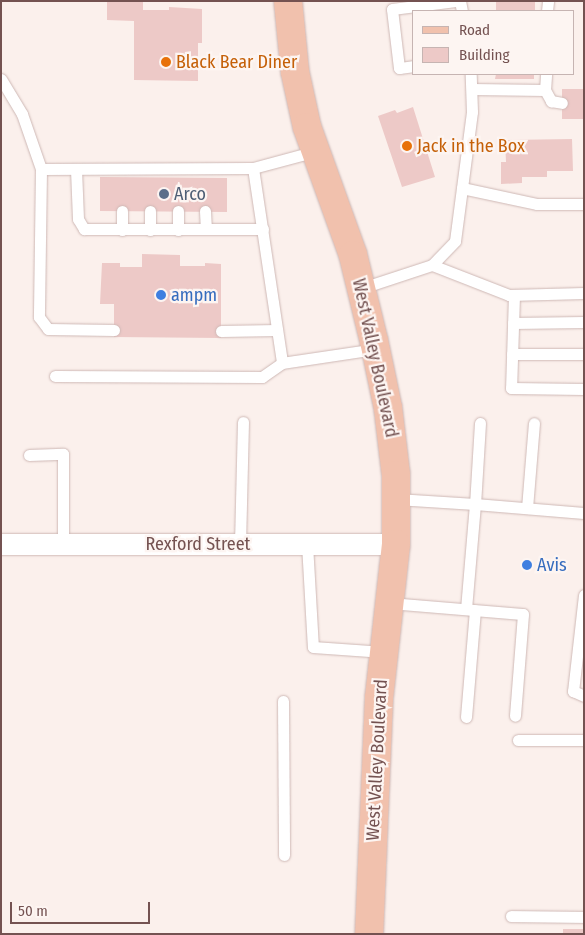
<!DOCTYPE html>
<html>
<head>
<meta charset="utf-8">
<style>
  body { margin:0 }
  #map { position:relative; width:585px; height:935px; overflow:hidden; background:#fbf0ec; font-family:"Fira Sans Condensed",sans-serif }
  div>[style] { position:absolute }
  .building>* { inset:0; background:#edc9c7 }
  .roads { filter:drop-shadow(0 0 1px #ceb8b5) drop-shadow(0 0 1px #ceb8b5) }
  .lane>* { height:11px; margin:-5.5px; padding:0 5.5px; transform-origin:5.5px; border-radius:5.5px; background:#fff }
  .street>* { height:21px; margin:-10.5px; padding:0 10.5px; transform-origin:10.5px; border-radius:10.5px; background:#fff }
  .primary>* { height:28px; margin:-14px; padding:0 14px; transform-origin:14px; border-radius:14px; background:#f1c1ad }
  .dots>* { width:14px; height:14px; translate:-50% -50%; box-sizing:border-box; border:2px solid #fdf5f2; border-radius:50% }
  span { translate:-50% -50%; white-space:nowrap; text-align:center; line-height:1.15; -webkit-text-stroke:4.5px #fdf5f2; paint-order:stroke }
  .food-label { font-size:18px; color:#c56008 }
  .left { translate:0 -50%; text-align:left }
  .service-label { font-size:18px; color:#4e5e75 }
  .shop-label { font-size:18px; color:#366cbe }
  .street-label { font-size:18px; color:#745251 }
  .frame { position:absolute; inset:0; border:2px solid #745251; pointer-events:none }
  .legend { position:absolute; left:412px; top:10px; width:162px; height:65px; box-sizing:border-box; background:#fdf5f2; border:1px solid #c6b4b2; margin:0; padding:6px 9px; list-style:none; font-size:15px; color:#745251 }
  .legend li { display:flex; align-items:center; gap:10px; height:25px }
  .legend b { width:25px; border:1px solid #c6b4b2 }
  .scale { position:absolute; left:10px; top:902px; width:140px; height:22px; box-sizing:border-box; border:2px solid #745251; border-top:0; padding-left:6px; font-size:15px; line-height:18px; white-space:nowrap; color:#745251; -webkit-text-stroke:4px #fdf5f2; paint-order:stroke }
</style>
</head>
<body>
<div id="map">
  <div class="building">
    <i style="clip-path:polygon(107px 1px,143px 1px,143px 10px,169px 10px,169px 7px,202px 9px,202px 43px,198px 43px,198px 81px,134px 80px,134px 21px,107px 20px)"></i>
    <i style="clip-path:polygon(496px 1px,535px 2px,535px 11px,496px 11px)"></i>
    <i style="clip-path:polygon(496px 74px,534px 74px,534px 79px,495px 79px)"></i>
    <i style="clip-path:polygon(562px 89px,584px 89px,584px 119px,562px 119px)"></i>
    <i style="clip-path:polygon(413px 107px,435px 177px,402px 187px,378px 116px,395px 110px,397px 113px)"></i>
    <i style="clip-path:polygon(572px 139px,573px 171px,547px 171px,547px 177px,522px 177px,522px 183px,501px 184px,501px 162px,506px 162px,505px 140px)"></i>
    <i style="clip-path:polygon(100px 177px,227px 178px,227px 212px,100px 211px)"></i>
    <i style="clip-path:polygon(142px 254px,180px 255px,180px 266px,205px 266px,205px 263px,221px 264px,221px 338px,114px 337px,114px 304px,100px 304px,102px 263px,120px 263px,120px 267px,142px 267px)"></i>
    <i style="clip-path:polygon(563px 929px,584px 929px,584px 934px,563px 934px)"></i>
  </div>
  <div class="roads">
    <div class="lane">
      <i style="left:460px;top:1px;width:10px;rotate:79deg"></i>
      <i style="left:547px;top:11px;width:10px;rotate:-84deg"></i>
      <i style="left:414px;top:66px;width:15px;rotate:172deg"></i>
      <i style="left:399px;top:68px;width:59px;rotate:-96.8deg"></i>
      <i style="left:392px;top:9px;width:64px;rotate:-7.2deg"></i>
      <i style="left:1px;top:79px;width:41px;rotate:59deg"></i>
      <i style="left:22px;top:114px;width:58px;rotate:70.9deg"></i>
      <i style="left:41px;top:169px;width:148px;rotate:90.8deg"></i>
      <i style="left:39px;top:317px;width:15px;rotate:53deg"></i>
      <i style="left:48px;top:329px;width:66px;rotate:0.9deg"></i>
      <i style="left:472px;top:89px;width:73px;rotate:0.8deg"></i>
      <i style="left:545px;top:90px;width:16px;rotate:-86deg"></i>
      <i style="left:545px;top:90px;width:13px;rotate:61deg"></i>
      <i style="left:551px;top:101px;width:11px;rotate:10deg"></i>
      <i style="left:253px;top:168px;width:197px;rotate:81.5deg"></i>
      <i style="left:41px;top:169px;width:212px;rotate:-0.3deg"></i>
      <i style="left:253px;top:168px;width:65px;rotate:-15.1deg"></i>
      <i style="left:76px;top:169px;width:50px;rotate:87.7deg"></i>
      <i style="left:78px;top:219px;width:12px;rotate:59deg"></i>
      <i style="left:84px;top:229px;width:179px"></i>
      <i style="left:462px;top:188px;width:77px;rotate:12deg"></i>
      <i style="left:537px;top:204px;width:47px"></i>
      <i style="left:122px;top:211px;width:19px;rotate:90deg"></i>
      <i style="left:150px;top:211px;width:19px;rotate:90deg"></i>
      <i style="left:178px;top:211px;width:19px;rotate:90deg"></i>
      <i style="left:205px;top:211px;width:18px;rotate:87deg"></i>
      <i style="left:432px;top:265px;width:83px;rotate:21.3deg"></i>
      <i style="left:509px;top:295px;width:75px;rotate:-1.5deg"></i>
      <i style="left:362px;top:288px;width:74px;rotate:-18.2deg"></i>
      <i style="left:432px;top:265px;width:33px;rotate:-46deg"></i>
      <i style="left:455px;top:241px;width:130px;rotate:-82.5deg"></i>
      <i style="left:472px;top:112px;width:38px;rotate:-92deg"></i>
      <i style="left:514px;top:295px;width:93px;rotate:91.8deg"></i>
      <i style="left:511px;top:388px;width:73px;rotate:0.8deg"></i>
      <i style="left:513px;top:323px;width:71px;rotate:-0.8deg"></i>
      <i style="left:221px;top:331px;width:56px;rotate:-1deg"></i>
      <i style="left:512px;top:354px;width:72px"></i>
      <i style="left:55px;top:376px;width:207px;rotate:0.3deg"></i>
      <i style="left:262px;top:377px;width:24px;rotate:-35deg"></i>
      <i style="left:282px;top:363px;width:95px;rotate:-8.5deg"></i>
      <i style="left:480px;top:423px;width:81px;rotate:93.5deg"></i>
      <i style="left:475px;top:504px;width:109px;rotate:4.7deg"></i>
      <i style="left:29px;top:455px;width:34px;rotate:-2deg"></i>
      <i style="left:63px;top:454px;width:90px;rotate:90deg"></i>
      <i style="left:396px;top:499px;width:79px;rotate:3.6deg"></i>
      <i style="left:475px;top:504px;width:105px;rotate:94.9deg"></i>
      <i style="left:527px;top:508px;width:85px;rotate:-85.3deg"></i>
      <i style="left:240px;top:544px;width:122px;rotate:-88.6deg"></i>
      <i style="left:307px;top:544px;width:103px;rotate:86.7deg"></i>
      <i style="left:313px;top:647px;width:71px;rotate:4deg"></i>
      <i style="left:584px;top:595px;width:97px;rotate:96.5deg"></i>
      <i style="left:573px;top:691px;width:12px;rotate:24deg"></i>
      <i style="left:389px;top:603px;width:134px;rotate:4.7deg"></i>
      <i style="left:523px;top:614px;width:102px;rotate:94.5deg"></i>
      <i style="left:283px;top:701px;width:154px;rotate:89.6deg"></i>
      <i style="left:466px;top:717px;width:107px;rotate:-85.2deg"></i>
      <i style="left:518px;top:740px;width:66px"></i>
      <i style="left:511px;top:916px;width:73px;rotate:0.8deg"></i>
    </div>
    <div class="street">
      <i style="left:1px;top:544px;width:395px"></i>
    </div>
    <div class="primary">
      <i style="left:288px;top:1px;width:71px;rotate:84.4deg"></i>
      <i style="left:295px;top:72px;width:56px;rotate:77.7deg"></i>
      <i style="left:307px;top:127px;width:136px;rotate:70.2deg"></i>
      <i style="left:353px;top:255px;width:89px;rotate:76.3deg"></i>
      <i style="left:374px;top:341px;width:68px;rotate:78.2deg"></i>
      <i style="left:388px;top:408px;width:67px;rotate:83.2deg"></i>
      <i style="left:396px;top:475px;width:69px;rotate:90deg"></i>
      <i style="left:396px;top:544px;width:155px;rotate:96.3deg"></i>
      <i style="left:379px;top:698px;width:236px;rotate:92.4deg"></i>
    </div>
  </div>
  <div class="dots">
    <i style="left:166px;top:62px;background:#e8710a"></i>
    <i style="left:407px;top:146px;background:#e8710a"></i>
    <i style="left:164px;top:194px;background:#5c6f8a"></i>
    <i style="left:161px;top:295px;background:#3f7fe0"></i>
    <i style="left:527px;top:565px;background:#3f7fe0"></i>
  </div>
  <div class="food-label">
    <span class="left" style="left:176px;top:62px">Black Bear Diner</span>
    <span class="left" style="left:417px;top:146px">Jack in the Box</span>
  </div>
  <div class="service-label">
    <span class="left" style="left:174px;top:194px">Arco</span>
  </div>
  <div class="shop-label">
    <span class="left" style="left:171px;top:295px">ampm</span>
    <span class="left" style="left:537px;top:565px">Avis</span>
  </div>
  <div class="street-label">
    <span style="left:375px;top:358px;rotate:78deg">West Valley Boulevard</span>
    <span style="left:198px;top:544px">Rexford Street</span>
    <span style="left:377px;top:760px;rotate:-87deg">West Valley Boulevard</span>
  </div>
  <div class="frame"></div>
  <ul class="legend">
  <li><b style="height:6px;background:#f1c1ad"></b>Road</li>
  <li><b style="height:14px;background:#edc9c7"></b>Building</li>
  </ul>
  <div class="scale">50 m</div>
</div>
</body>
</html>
